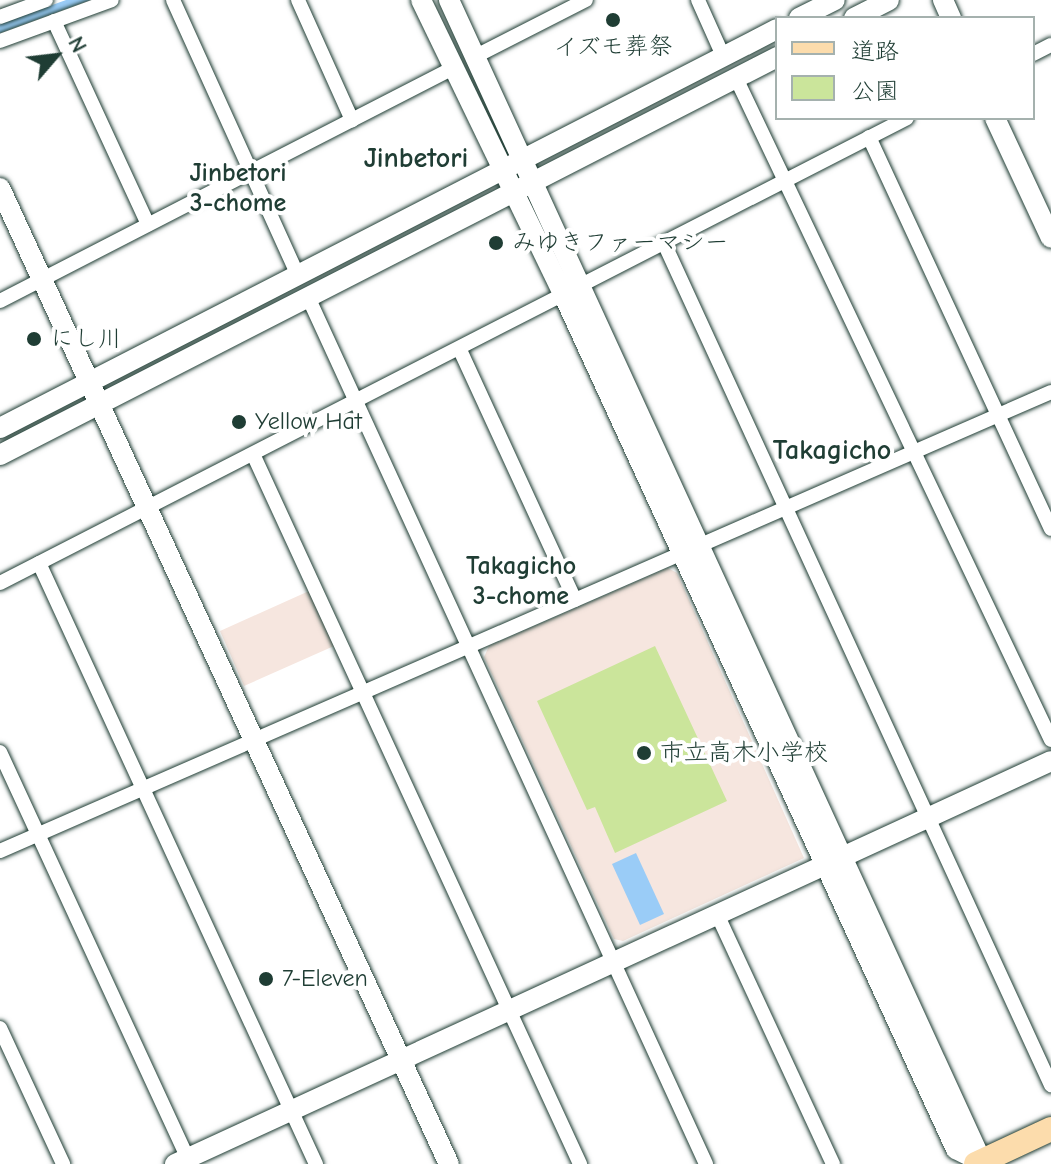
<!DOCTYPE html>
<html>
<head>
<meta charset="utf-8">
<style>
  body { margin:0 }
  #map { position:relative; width:1051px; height:1164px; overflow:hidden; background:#fff; font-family:"Comic Neue","Klee One",sans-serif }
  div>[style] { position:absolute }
  .built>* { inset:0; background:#f6e6df }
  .green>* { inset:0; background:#cbe59b }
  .water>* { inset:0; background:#9accf7 }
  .roads { filter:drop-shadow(0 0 2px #1f3d34) drop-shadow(0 0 2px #1f3d34) }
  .street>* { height:14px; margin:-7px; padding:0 7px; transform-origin:7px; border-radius:7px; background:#fff }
  .secondary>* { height:20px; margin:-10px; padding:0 10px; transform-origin:10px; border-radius:10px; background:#fff }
  .primary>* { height:24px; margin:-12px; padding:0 12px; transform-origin:12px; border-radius:12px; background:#fcdcac }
  .dots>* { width:22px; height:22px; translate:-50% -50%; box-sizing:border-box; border:4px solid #fff; border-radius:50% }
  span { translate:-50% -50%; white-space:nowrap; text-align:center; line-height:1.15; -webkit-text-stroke:8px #fff; paint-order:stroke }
  .poi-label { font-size:24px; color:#1f3d34 }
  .left { translate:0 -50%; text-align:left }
  .neighbourhood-label { font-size:26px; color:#1f3d34; font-weight:700 }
  .quarter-label { font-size:28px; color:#1f3d34; font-weight:700 }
  .legend { position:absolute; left:775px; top:16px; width:260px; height:104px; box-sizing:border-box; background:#fff; border:2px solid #a5b1ae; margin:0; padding:10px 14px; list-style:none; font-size:24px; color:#1f3d34 }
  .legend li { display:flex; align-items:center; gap:16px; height:40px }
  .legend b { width:40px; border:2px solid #a5b1ae }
  .north { position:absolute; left:16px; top:16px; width:80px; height:80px; -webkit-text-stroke:6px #fff; paint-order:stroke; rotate:62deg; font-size:22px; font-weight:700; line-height:32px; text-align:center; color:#1f3d34 }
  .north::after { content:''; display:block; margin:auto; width:28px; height:36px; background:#1f3d34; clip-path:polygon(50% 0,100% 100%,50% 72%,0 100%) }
</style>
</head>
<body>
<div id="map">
  <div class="built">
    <i style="clip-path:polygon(668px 568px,677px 573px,804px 858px,623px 941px,614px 939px,484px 657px,489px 646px)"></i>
    <i style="clip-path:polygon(309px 591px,334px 646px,244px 686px,220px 631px)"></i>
  </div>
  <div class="green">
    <i style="clip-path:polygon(655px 646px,727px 801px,615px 853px,595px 807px,587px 810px,537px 701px)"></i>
  </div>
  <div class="water">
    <i style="clip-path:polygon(66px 0,90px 0,0 33px,0 24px)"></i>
    <i style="clip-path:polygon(636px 853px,664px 914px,640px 925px,612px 864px)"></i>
  </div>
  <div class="roads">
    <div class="street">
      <i style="left:173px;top:0;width:302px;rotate:65.6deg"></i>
      <i style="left:298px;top:0;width:132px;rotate:65.8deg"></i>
      <i style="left:698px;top:0;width:61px;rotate:65.9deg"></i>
      <i style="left:0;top:17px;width:49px;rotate:-20.3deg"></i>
      <i style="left:54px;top:21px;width:224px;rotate:65.2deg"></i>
      <i style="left:0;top:41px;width:119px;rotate:-20.1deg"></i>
      <i style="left:1033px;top:54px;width:20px;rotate:-27deg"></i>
      <i style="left:478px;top:55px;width:121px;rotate:-27deg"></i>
      <i style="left:736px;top:78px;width:733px;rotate:64.55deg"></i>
      <i style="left:869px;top:137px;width:432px;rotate:65.1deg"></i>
      <i style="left:664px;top:243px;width:927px;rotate:65.32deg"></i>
      <i style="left:308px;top:297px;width:954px;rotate:65.34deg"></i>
      <i style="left:0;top:301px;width:509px;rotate:-27.22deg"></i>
      <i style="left:460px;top:350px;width:275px;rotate:65.3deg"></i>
      <i style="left:253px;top:454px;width:782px;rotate:65.27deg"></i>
      <i style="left:39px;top:563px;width:662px;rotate:65.26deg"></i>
      <i style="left:0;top:583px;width:1019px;rotate:-27.14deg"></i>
      <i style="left:0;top:752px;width:454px;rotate:65.2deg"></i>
      <i style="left:0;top:851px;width:1147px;rotate:-23.59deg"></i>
      <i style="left:717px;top:914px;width:276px;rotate:65.1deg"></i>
      <i style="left:0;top:1028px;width:150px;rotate:65.1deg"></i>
    </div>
    <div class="secondary">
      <i style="left:421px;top:0;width:329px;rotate:64.2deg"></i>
      <i style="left:564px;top:296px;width:939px;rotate:65.32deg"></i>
      <i style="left:956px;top:1149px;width:28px;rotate:27deg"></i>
      <i style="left:449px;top:0;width:1281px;rotate:65.36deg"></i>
      <i style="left:943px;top:0;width:20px;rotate:66deg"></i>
      <i style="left:799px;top:18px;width:40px;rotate:-26.6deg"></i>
      <i style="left:854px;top:18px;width:39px;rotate:-27deg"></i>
      <i style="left:995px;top:118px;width:132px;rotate:65deg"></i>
      <i style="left:0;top:188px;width:1074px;rotate:65.3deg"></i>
      <i style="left:0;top:428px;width:873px;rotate:-27.18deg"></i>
      <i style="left:0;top:455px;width:873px;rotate:-27.12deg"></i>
      <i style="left:175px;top:1164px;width:964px;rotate:-24.7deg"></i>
    </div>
    <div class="primary">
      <i style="left:976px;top:1164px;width:83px;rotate:-25deg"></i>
    </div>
  </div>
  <div class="dots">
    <i style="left:613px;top:20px;background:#1f3d34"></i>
    <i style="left:496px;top:243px;background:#1f3d34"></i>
    <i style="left:34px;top:339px;background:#1f3d34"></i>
    <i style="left:239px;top:422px;background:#1f3d34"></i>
    <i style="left:644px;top:753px;background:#1f3d34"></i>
    <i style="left:266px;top:979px;background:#1f3d34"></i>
  </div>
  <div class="poi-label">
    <span style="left:613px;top:47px">イズモ葬祭</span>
    <span class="left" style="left:512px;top:243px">みゆきファーマシー</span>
    <span class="left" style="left:50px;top:339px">にし川</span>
    <span class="left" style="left:255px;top:422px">Yellow Hat</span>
    <span class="left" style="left:660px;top:753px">市立高木小学校</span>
    <span class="left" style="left:282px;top:979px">7-Eleven</span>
  </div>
  <div class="neighbourhood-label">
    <span style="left:238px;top:189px">Jinbetori<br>3-chome</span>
    <span style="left:521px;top:582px">Takagicho<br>3-chome</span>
  </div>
  <div class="quarter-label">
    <span style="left:416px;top:158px">Jinbetori</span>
    <span style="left:832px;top:450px">Takagicho</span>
  </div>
  <ul class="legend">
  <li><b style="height:10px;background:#fcdcac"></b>道路</li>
  <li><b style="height:22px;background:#cbe59b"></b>公園</li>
  </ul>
  <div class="north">N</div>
</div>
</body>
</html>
